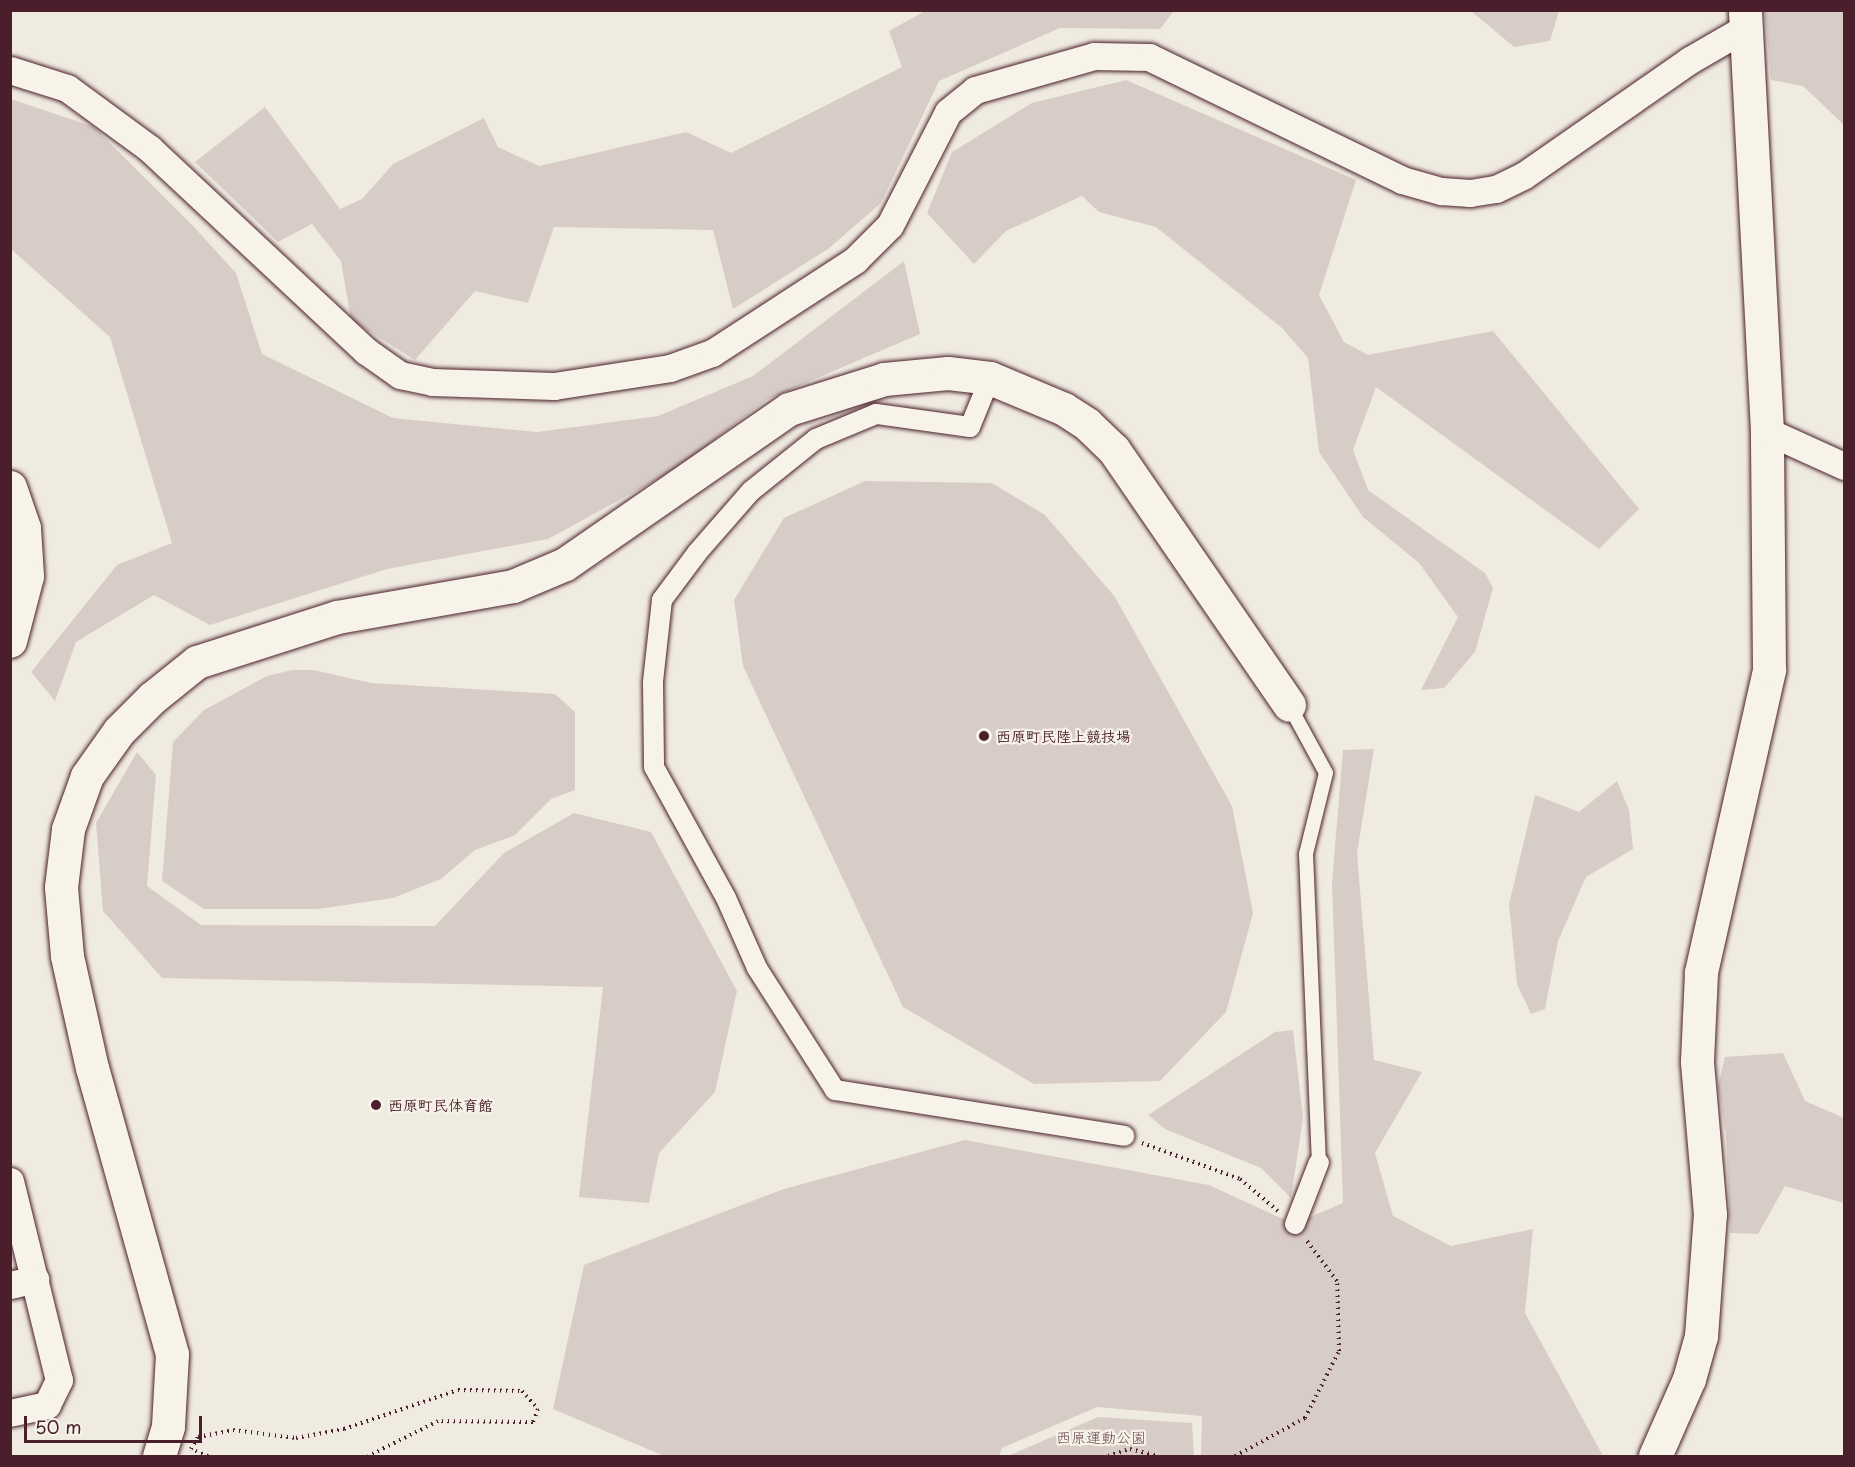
<!DOCTYPE html>
<html>
<head>
<meta charset="utf-8">
<style>
  body { margin:0 }
  #map { position:relative; width:1855px; height:1467px; overflow:hidden; background:#f0ebe0; font-family:"Playpen Sans","Klee One",sans-serif }
  div>[style] { position:absolute }
  .green>* { inset:0; background:#d8cdc6 }
  .path>* { height:4px; margin-top:-2px; transform-origin:0; background:repeating-linear-gradient(90deg,#4a1f2b 0 1.5px,transparent 0 6px) }
  .roads { filter:drop-shadow(0 0 2px #4a1f2b) drop-shadow(0 0 2px #4a1f2b) }
  .service>* { height:14px; margin:-7px; padding:0 7px; transform-origin:7px; border-radius:7px; background:#f7f3e8 }
  .pedestrian>* { height:20px; margin:-10px; padding:0 10px; transform-origin:10px; border-radius:10px; background:#f7f3e8 }
  .minor>* { height:27px; margin:-13.5px; padding:0 13.5px; transform-origin:13.5px; border-radius:13.5px; background:#f7f3e8 }
  .tertiary>* { height:33px; margin:-16.5px; padding:0 16.5px; transform-origin:16.5px; border-radius:16.5px; background:#f7f3e8 }
  .primary>* { height:33px; margin:-16.5px; padding:0 16.5px; transform-origin:16.5px; border-radius:16.5px; background:#f7f3e8 }
  .dots>* { width:16px; height:16px; translate:-50% -50%; box-sizing:border-box; border:3px solid #f7f3e8; border-radius:50% }
  span { translate:-50% -50%; white-space:nowrap; text-align:center; line-height:1.15; -webkit-text-stroke:4.5px #f7f3e8; paint-order:stroke }
  .poi-label { font-size:15px; color:#4a1f2b; font-weight:700 }
  .left { translate:0 -50%; text-align:left }
  .park-label { font-size:15px; color:#6e4a52 }
  .frame { position:absolute; inset:0; border:12px solid #4a1f2b; pointer-events:none }
  .scale { position:absolute; left:24px; top:1416px; width:178px; height:27px; box-sizing:border-box; border:3px solid #4a1f2b; border-top:0; padding-left:8px; font-size:18px; line-height:21px; white-space:nowrap; color:#4a1f2b; -webkit-text-stroke:4px #f7f3e8; paint-order:stroke }
</style>
</head>
<body>
<div id="map">
  <div class="green">
    <i style="clip-path:polygon(925px 11px,1174px 11px,1160px 29px,1060px 28px,939px 81px,881px 203px,828px 249px,733px 309px,713px 230px,554px 227px,528px 303px,475px 291px,415px 360px,351px 320px,341px 261px,312px 224px,278px 242px,195px 162px,265px 107px,340px 209px,362px 199px,393px 164px,484px 118px,498px 147px,539px 166px,686px 132px,731px 153px,902px 67px,889px 31px)"></i>
    <i style="clip-path:polygon(1471px 11px,1559px 11px,1550px 41px,1514px 47px)"></i>
    <i style="clip-path:polygon(1765px 11px,1844px 11px,1844px 125px,1803px 86px,1771px 80px)"></i>
    <i style="clip-path:polygon(1126px 80px,1356px 180px,1319px 295px,1344px 342px,1368px 355px,1493px 331px,1639px 509px,1599px 549px,1376px 387px,1353px 450px,1368px 490px,1485px 573px,1493px 588px,1475px 652px,1444px 688px,1421px 690px,1458px 617px,1419px 563px,1363px 517px,1319px 452px,1308px 358px,1282px 328px,1156px 227px,1099px 212px,1082px 196px,1006px 231px,974px 264px,927px 213px,952px 152px,1032px 103px)"></i>
    <i style="clip-path:polygon(11px 99px,94px 127px,193px 226px,236px 273px,262px 354px,393px 418px,537px 432px,658px 416px,753px 376px,904px 261px,920px 334px,766px 400px,676px 469px,548px 539px,387px 569px,210px 625px,154px 595px,76px 642px,55px 701px,31px 672px,117px 565px,172px 543px,110px 337px,11px 249px)"></i>
    <i style="clip-path:polygon(865px 481px,992px 483px,1045px 515px,1115px 597px,1232px 806px,1253px 913px,1226px 1012px,1160px 1081px,1034px 1084px,903px 1007px,743px 666px,734px 600px,784px 518px)"></i>
    <i style="clip-path:polygon(292px 670px,313px 670px,371px 683px,555px 694px,575px 712px,575px 790px,551px 799px,515px 835px,475px 850px,441px 879px,393px 898px,318px 909px,204px 909px,162px 881px,173px 742px,204px 710px,267px 676px)"></i>
    <i style="clip-path:polygon(1374px 749px,1357px 853px,1374px 1060px,1422px 1072px,1375px 1153px,1393px 1216px,1451px 1246px,1533px 1229px,1525px 1313px,1603px 1456px,1201px 1456px,1202px 1416px,1097px 1407px,1002px 1448px,999px 1456px,664px 1456px,553px 1409px,584px 1265px,784px 1189px,965px 1140px,1209px 1185px,1294px 1224px,1343px 1203px,1332px 883px,1343px 750px)"></i>
    <i style="clip-path:polygon(137px 752px,156px 775px,147px 886px,201px 925px,435px 926px,504px 853px,574px 813px,651px 832px,737px 991px,715px 1092px,659px 1153px,649px 1203px,579px 1197px,603px 987px,162px 978px,103px 911px,96px 823px)"></i>
    <i style="clip-path:polygon(1617px 781px,1629px 810px,1633px 849px,1586px 877px,1558px 941px,1545px 1009px,1531px 1014px,1517px 984px,1509px 904px,1535px 795px,1579px 812px)"></i>
    <i style="clip-path:polygon(1293px 1030px,1303px 1118px,1291px 1198px,1261px 1168px,1165px 1129px,1148px 1115px,1275px 1032px)"></i>
    <i style="clip-path:polygon(1783px 1053px,1805px 1101px,1844px 1118px,1844px 1203px,1785px 1186px,1758px 1234px,1730px 1233px,1726px 1135px,1718px 1086px,1725px 1057px)"></i>
    <i style="clip-path:polygon(1098px 1417px,1192px 1423px,1194px 1456px,1008px 1456px)"></i>
  </div>
  <div class="path">
    <i style="left:1142px;top:1143px;width:104px;rotate:20.2deg"></i>
    <i style="left:1240px;top:1179px;width:50px;rotate:40.1deg"></i>
    <i style="left:208px;top:1456px;width:18px;rotate:-158deg"></i>
    <i style="left:191px;top:1449px;width:14px;rotate:-60deg"></i>
    <i style="left:198px;top:1437px;width:36px;rotate:-11deg"></i>
    <i style="left:233px;top:1430px;width:64px;rotate:7.2deg"></i>
    <i style="left:296px;top:1438px;width:49px;rotate:-10.6deg"></i>
    <i style="left:344px;top:1429px;width:120px;rotate:-18.9deg"></i>
    <i style="left:458px;top:1390px;width:64px;rotate:0.9deg"></i>
    <i style="left:522px;top:1391px;width:24px;rotate:48deg"></i>
    <i style="left:538px;top:1409px;width:14px;rotate:111deg"></i>
    <i style="left:533px;top:1422px;width:95px;rotate:-179.4deg"></i>
    <i style="left:438px;top:1421px;width:78px;rotate:153.4deg"></i>
    <i style="left:1108px;top:1456px;width:23px;rotate:-18deg"></i>
    <i style="left:1130px;top:1449px;width:30px;rotate:14deg"></i>
    <i style="left:1235px;top:1456px;width:80px;rotate:-28.5deg"></i>
    <i style="left:1305px;top:1418px;width:75px;rotate:-63.1deg"></i>
    <i style="left:1339px;top:1351px;width:70px;rotate:-91.6deg"></i>
    <i style="left:1337px;top:1281px;width:51px;rotate:-127.1deg"></i>
  </div>
  <div class="roads">
    <div class="service">
      <i style="left:1289px;top:705px;width:77px;rotate:61.4deg"></i>
      <i style="left:1326px;top:773px;width:83px;rotate:103.9deg"></i>
      <i style="left:1306px;top:854px;width:308px;rotate:87.6deg"></i>
    </div>
    <div class="pedestrian">
      <i style="left:990px;top:378px;width:53px;rotate:112.2deg"></i>
      <i style="left:970px;top:427px;width:95px;rotate:-172.1deg"></i>
      <i style="left:876px;top:414px;width:65px;rotate:157.4deg"></i>
      <i style="left:816px;top:439px;width:83px;rotate:141.3deg"></i>
      <i style="left:751px;top:491px;width:82px;rotate:131.1deg"></i>
      <i style="left:697px;top:553px;width:59px;rotate:126.7deg"></i>
      <i style="left:662px;top:600px;width:82px;rotate:96.3deg"></i>
      <i style="left:653px;top:682px;width:85px;rotate:89.3deg"></i>
      <i style="left:654px;top:767px;width:149px;rotate:61.2deg"></i>
      <i style="left:726px;top:898px;width:77px;rotate:66.1deg"></i>
      <i style="left:757px;top:968px;width:145px;rotate:57.4deg"></i>
      <i style="left:835px;top:1090px;width:293px;rotate:9deg"></i>
      <i style="left:1295px;top:1224px;width:66px;rotate:-68.8deg"></i>
    </div>
    <div class="minor">
      <i style="left:10px;top:70px;width:60px;rotate:17.5deg"></i>
      <i style="left:67px;top:88px;width:103px;rotate:36.3deg"></i>
      <i style="left:150px;top:149px;width:296px;rotate:43.1deg"></i>
      <i style="left:366px;top:351px;width:42px;rotate:35.2deg"></i>
      <i style="left:400px;top:375px;width:33px;rotate:12deg"></i>
      <i style="left:432px;top:382px;width:122px;rotate:1.9deg"></i>
      <i style="left:554px;top:386px;width:117px;rotate:-8.8deg"></i>
      <i style="left:670px;top:368px;width:45px;rotate:-19.7deg"></i>
      <i style="left:712px;top:353px;width:171px;rotate:-33deg"></i>
      <i style="left:855px;top:260px;width:49px;rotate:-45deg"></i>
      <i style="left:890px;top:225px;width:127px;rotate:-62.8deg"></i>
      <i style="left:948px;top:112px;width:35px;rotate:-39deg"></i>
      <i style="left:975px;top:90px;width:124px;rotate:-15.9deg"></i>
      <i style="left:1094px;top:56px;width:55px;rotate:1deg"></i>
      <i style="left:1149px;top:57px;width:281px;rotate:25.9deg"></i>
      <i style="left:1402px;top:180px;width:41px;rotate:15.8deg"></i>
      <i style="left:1441px;top:191px;width:29px;rotate:4deg"></i>
      <i style="left:1470px;top:193px;width:26px;rotate:-9deg"></i>
      <i style="left:1496px;top:189px;width:30px;rotate:-26deg"></i>
      <i style="left:1523px;top:176px;width:203px;rotate:-34.8deg"></i>
      <i style="left:1690px;top:60px;width:66px;rotate:-30.1deg"></i>
      <i style="left:1767px;top:431px;width:85px;rotate:24.4deg"></i>
      <i style="left:10px;top:1181px;width:205px;rotate:76.2deg"></i>
      <i style="left:59px;top:1380px;width:28px;rotate:116deg"></i>
      <i style="left:47px;top:1405px;width:38px;rotate:168deg"></i>
      <i style="left:10px;top:1285px;width:26px;rotate:-13deg"></i>
    </div>
    <div class="tertiary">
      <i style="left:159px;top:1456px;width:31px;rotate:-73deg"></i>
      <i style="left:168px;top:1426px;width:72px;rotate:-86.8deg"></i>
      <i style="left:172px;top:1354px;width:297px;rotate:-105.6deg"></i>
      <i style="left:92px;top:1068px;width:115px;rotate:-102.6deg"></i>
      <i style="left:67px;top:956px;width:69px;rotate:-95deg"></i>
      <i style="left:61px;top:887px;width:58px;rotate:-83.1deg"></i>
      <i style="left:68px;top:829px;width:56px;rotate:-70.3deg"></i>
      <i style="left:87px;top:776px;width:55px;rotate:-54.6deg"></i>
      <i style="left:119px;top:731px;width:47px;rotate:-45deg"></i>
      <i style="left:152px;top:698px;width:58px;rotate:-38.7deg"></i>
      <i style="left:197px;top:662px;width:147px;rotate:-17.8deg"></i>
      <i style="left:337px;top:617px;width:179px;rotate:-10deg"></i>
      <i style="left:513px;top:586px;width:56px;rotate:-22.9deg"></i>
      <i style="left:565px;top:564px;width:272px;rotate:-34.7deg"></i>
      <i style="left:789px;top:409px;width:100px;rotate:-17.5deg"></i>
      <i style="left:884px;top:379px;width:64px;rotate:-5.4deg"></i>
      <i style="left:948px;top:373px;width:42px;rotate:6.8deg"></i>
      <i style="left:990px;top:378px;width:80px;rotate:22.7deg"></i>
      <i style="left:1064px;top:409px;width:27px;rotate:33deg"></i>
      <i style="left:1087px;top:424px;width:37px;rotate:44deg"></i>
      <i style="left:1114px;top:450px;width:309px;rotate:55.5deg"></i>
      <i style="left:1655px;top:1456px;width:84px;rotate:-66.2deg"></i>
      <i style="left:1689px;top:1379px;width:45px;rotate:-74.4deg"></i>
      <i style="left:1701px;top:1336px;width:122px;rotate:-85.8deg"></i>
      <i style="left:1710px;top:1214px;width:154px;rotate:-94.9deg"></i>
      <i style="left:1697px;top:1061px;width:89px;rotate:-87.4deg"></i>
      <i style="left:1701px;top:972px;width:310px;rotate:-77.3deg"></i>
      <i style="left:1769px;top:670px;width:239px;rotate:-90.5deg"></i>
      <i style="left:1767px;top:431px;width:422px;rotate:-93deg"></i>
    </div>
    <div class="primary">
      <i style="left:10px;top:487px;width:43px;rotate:71.1deg"></i>
      <i style="left:24px;top:528px;width:48px;rotate:86.4deg"></i>
      <i style="left:27px;top:576px;width:67px;rotate:104.7deg"></i>
    </div>
  </div>
  <div class="dots">
    <i style="left:984px;top:736px;background:#4a1f2b"></i>
    <i style="left:376px;top:1105px;background:#4a1f2b"></i>
  </div>
  <div class="poi-label">
    <span class="left" style="left:996px;top:736px">西原町民陸上競技場</span>
    <span class="left" style="left:388px;top:1105px">西原町民体育館</span>
  </div>
  <div class="park-label">
    <span style="left:1101px;top:1437px">西原運動公園</span>
  </div>
  <div class="frame"></div>
  <div class="scale">50 m</div>
</div>
</body>
</html>
